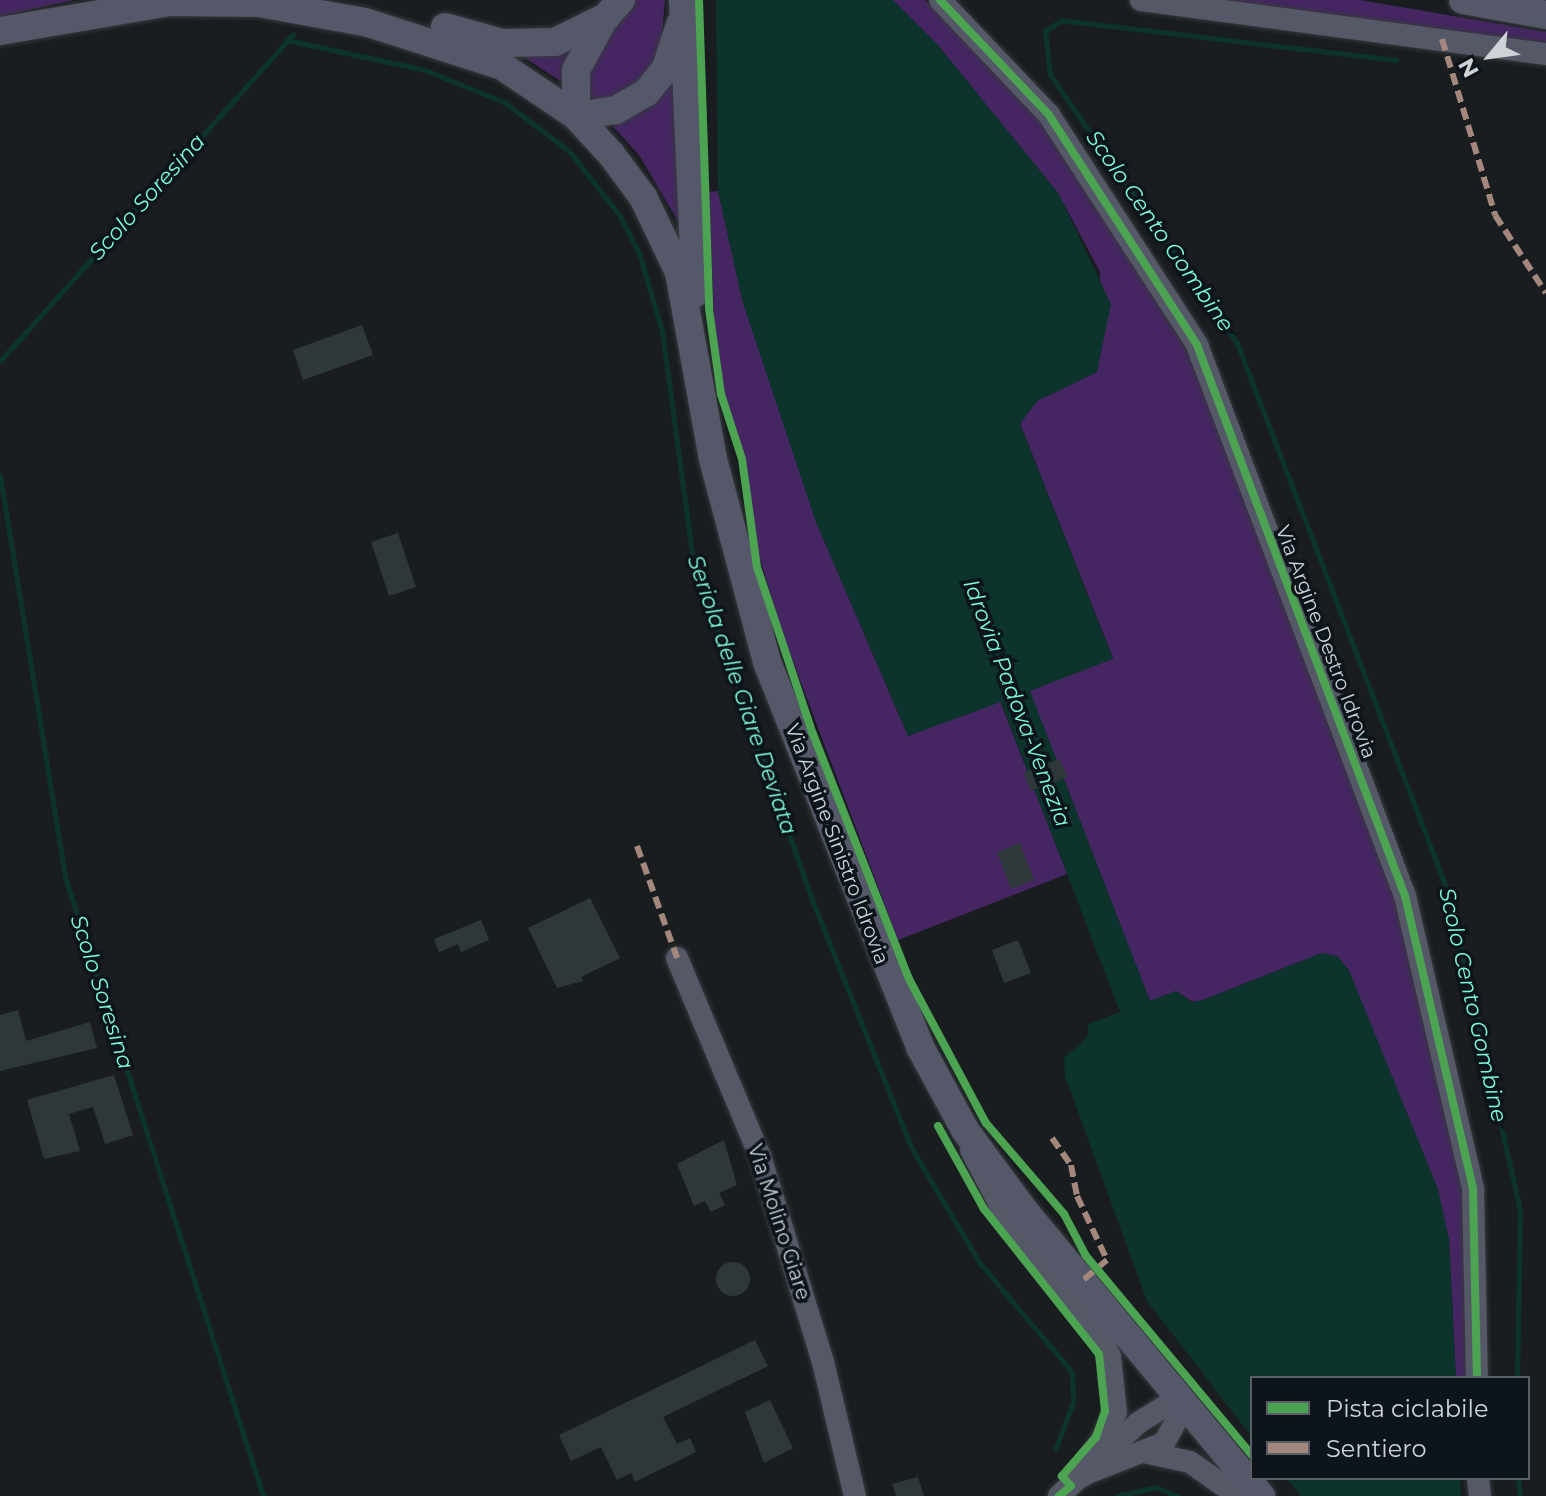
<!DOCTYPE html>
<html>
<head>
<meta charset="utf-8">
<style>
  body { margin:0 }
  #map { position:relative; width:1546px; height:1496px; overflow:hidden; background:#191d20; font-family:Montserrat,sans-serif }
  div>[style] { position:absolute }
  .green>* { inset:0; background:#452663 }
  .water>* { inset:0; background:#0d342c }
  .stream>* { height:5px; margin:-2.5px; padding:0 2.5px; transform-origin:2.5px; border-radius:2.5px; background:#0d342c }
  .building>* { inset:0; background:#2e383b }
  .round { border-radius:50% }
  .roads { filter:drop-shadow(0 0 2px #373a3c) drop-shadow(0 0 2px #373a3c) }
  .minor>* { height:22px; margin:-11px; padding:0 11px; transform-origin:11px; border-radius:11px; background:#545867 }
  .major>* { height:28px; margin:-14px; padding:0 14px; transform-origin:14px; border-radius:14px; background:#545869 }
  .quiet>* { height:6px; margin-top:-3px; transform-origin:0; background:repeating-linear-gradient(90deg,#a5887d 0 12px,transparent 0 18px) }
  .cycleway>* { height:8px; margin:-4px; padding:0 4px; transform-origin:4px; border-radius:4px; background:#4ca352 }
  span { translate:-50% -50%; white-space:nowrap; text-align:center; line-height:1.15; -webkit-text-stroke:7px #0d141a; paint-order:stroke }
  .street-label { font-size:20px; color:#cdd3d6 }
  .water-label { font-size:22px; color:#7cfadb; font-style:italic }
  .legend { position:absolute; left:1250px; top:1376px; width:280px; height:104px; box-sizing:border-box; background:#0d141a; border:2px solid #5a6065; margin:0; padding:10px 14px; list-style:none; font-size:24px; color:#cdd3d6 }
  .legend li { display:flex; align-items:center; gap:16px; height:40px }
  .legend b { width:40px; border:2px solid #5a6065 }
  .north { position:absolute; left:1450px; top:16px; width:80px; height:80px; -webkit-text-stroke:6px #0d141a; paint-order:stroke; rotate:241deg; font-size:22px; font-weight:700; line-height:32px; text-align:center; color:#cdd3d6 }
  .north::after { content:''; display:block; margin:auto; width:28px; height:36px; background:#cdd3d6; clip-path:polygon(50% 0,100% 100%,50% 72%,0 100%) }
</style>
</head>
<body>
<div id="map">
  <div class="green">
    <i style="clip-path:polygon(0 0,74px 0,0 16px)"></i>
    <i style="clip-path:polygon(632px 0,665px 0,660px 55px,632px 91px,593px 102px,585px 73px)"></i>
    <i style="clip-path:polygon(893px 0,925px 0,1046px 127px,1196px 366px,1398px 893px,1466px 1181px,1470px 1378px,1456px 1378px,1449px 1239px,1322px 953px,1203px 1000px,1193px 1002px,1176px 991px,1150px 1001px,1029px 690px,1113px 658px,1020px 423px,1037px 401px,1097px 372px,1100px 272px,1058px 193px,937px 44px)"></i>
    <i style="clip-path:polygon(1188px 0,1360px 0,1546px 32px,1546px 45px)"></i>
    <i style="clip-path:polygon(577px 43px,565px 84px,519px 54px)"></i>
    <i style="clip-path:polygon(677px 67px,679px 223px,639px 155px,608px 121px)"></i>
    <i style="clip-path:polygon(718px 191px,743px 303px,816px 522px,908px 736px,1000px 701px,1067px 874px,898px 940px,782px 632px,756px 546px,747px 466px,725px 396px,714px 317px,709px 192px)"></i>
  </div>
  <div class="water">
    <i style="clip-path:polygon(716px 0,893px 0,937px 44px,1058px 193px,1111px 304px,1097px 372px,1037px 401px,1020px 424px,1113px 659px,1030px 691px,1150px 1001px,1176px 991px,1192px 1002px,1203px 1000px,1322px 953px,1337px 956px,1349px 970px,1438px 1189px,1449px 1239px,1456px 1378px,1252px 1378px,1252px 1437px,1147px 1301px,1065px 1076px,1064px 1058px,1088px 1036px,1088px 1024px,1120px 1012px,1001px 702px,908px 736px,816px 522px,743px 303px,718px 191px)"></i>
    <i style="clip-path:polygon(1286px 1478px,1460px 1478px,1461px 1496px,1301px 1496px)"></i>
  </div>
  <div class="stream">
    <i style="left:287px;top:40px;width:141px;rotate:12.3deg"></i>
    <i style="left:425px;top:70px;width:85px;rotate:22.1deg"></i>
    <i style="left:504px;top:102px;width:81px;rotate:37deg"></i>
    <i style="left:569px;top:151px;width:83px;rotate:51.9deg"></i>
    <i style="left:620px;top:216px;width:42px;rotate:62.8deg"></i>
    <i style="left:639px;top:253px;width:81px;rotate:73.6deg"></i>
    <i style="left:662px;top:331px;width:231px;rotate:82.3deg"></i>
    <i style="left:693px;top:560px;width:357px;rotate:70.7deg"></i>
    <i style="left:811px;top:897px;width:267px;rotate:68.2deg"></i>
    <i style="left:910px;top:1145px;width:136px;rotate:59.5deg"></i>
    <i style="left:979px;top:1262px;width:144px;rotate:49.8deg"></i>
    <i style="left:1072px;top:1372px;width:30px;rotate:88deg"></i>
    <i style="left:1073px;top:1402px;width:49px;rotate:110.3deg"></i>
    <i style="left:1396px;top:60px;width:336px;rotate:-173.2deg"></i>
    <i style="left:1062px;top:20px;width:20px;rotate:147deg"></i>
    <i style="left:1045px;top:31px;width:44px;rotate:83.5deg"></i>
    <i style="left:1050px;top:75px;width:327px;rotate:55.1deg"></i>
    <i style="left:1237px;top:343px;width:591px;rotate:68.99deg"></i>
    <i style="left:1449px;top:895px;width:323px;rotate:77.3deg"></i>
    <i style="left:1520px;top:1210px;width:168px;rotate:91deg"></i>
    <i style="left:0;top:361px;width:439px;rotate:-48.1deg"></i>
    <i style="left:0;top:475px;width:407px;rotate:80.8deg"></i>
    <i style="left:65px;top:877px;width:650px;rotate:72.26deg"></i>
    <i style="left:1518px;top:1478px;width:18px;rotate:84deg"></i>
    <i style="left:1117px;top:1496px;width:39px;rotate:-13deg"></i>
    <i style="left:1155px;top:1487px;width:24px;rotate:22deg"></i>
  </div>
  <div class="building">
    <i style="clip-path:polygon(362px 325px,373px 355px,303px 380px,293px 350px)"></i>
    <i style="clip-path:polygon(398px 533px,416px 587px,389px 596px,371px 542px)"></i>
    <i style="clip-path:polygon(1060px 759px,1067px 777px,1031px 791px,1024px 773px)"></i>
    <i style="clip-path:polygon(1020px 843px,1034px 880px,1011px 889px,997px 852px)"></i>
    <i style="clip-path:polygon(590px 898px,620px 958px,581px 977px,583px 981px,557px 988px,528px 928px)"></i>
    <i style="clip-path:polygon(481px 920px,489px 940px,461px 952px,458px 944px,439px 952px,434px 939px)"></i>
    <i style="clip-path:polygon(1018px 940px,1031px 973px,1004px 983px,992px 950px)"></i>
    <i style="clip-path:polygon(18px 1010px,26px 1041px,90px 1022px,97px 1048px,0 1071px,0 1015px)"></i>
    <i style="clip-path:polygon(114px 1075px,133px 1135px,105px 1144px,93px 1107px,69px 1114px,80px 1151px,44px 1159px,27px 1100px)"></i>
    <i style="clip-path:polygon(724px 1140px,737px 1185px,719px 1193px,725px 1205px,711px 1212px,705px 1201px,694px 1206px,677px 1164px)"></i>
    <i class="round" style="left:716px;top:1262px;width:34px;height:34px"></i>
    <i style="clip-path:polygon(755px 1340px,768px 1366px,663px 1417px,677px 1444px,690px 1438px,696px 1452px,635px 1482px,631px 1473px,617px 1480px,601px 1447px,571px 1461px,559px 1435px)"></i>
    <i style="clip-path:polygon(770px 1400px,793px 1448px,764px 1463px,745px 1412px)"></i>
    <i style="clip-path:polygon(918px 1477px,924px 1496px,896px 1496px,892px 1484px)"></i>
  </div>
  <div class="roads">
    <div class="minor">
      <i style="left:940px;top:0;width:158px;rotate:46.5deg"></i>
      <i style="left:1049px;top:115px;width:274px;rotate:57.2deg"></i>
      <i style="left:1197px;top:345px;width:589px;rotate:69.32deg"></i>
      <i style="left:1405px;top:896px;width:301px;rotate:76.9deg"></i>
      <i style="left:1473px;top:1189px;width:189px;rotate:88.8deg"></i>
      <i style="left:1141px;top:0;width:409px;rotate:7.6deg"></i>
      <i style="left:677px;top:958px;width:215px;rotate:67.3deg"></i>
      <i style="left:760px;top:1156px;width:215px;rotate:73deg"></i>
      <i style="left:823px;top:1362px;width:138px;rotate:76.6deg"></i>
      <i style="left:971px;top:1150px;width:77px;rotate:62.1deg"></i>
      <i style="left:1007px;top:1218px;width:149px;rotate:51.3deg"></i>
      <i style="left:1100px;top:1334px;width:24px;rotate:66deg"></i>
      <i style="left:1110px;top:1356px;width:56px;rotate:83.9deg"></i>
      <i style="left:1116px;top:1412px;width:71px;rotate:116.9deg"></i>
      <i style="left:1144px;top:1452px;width:47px;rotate:12.3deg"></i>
      <i style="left:1190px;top:1462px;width:59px;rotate:35.3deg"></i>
      <i style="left:1478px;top:1478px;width:18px;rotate:84deg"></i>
      <i style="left:1059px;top:1496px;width:108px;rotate:-42.7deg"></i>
      <i style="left:1138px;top:1423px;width:34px;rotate:-32deg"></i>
      <i style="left:1167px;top:1405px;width:19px;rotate:-6deg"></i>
      <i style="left:1186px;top:1403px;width:46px;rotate:118.8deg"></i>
      <i style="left:1164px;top:1443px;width:85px;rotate:158.6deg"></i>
    </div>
    <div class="major">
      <i style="left:683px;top:0;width:293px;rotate:87.5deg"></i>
      <i style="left:1463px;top:0;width:84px;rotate:10.2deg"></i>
      <i style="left:445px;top:27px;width:59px;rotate:15.7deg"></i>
      <i style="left:502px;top:43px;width:53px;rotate:-1.1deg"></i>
      <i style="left:555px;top:42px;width:57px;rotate:-26.1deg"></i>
      <i style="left:606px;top:17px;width:23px;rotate:-49deg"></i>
      <i style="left:0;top:31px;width:171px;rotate:-9.7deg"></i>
      <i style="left:169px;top:2px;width:90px;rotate:0.6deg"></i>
      <i style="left:259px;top:3px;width:108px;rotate:10.2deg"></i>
      <i style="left:365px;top:22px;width:144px;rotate:17.8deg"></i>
      <i style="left:502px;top:66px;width:89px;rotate:34deg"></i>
      <i style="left:576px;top:116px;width:52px;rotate:47.4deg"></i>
      <i style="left:611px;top:154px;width:54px;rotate:53.3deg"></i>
      <i style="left:643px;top:197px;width:83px;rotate:64.4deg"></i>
      <i style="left:679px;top:272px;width:190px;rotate:79.7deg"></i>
      <i style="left:713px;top:459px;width:210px;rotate:75.1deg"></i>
      <i style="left:767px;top:662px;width:414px;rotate:68.3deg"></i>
      <i style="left:920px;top:1047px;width:94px;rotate:61.5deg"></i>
      <i style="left:965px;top:1130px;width:103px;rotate:53.7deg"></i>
      <i style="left:1026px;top:1213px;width:368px;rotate:50.3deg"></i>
      <i style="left:576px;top:116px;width:40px;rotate:-8.5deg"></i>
      <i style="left:616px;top:110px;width:34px;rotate:-30deg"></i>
      <i style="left:646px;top:93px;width:32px;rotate:-51deg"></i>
      <i style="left:666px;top:68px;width:46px;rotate:-72.3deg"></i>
      <i style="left:576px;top:116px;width:46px;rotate:-90deg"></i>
      <i style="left:576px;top:70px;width:52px;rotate:-61.5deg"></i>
    </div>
  </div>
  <div class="quiet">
    <i style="left:1442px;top:39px;width:184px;rotate:73.2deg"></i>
    <i style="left:1495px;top:215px;width:93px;rotate:56.8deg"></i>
    <i style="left:637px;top:846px;width:119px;rotate:70.3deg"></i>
    <i style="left:1052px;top:1138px;width:33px;rotate:55deg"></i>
    <i style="left:1071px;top:1165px;width:32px;rotate:79deg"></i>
    <i style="left:1077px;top:1196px;width:71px;rotate:64.9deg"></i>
    <i style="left:1107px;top:1260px;width:33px;rotate:140deg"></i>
  </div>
  <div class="cycleway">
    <i style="left:699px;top:0;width:309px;rotate:88.1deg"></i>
    <i style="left:709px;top:309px;width:86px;rotate:82deg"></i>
    <i style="left:721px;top:394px;width:68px;rotate:72.1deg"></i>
    <i style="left:742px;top:459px;width:109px;rotate:82.1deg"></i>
    <i style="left:757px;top:567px;width:176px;rotate:71.5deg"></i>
    <i style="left:813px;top:734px;width:263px;rotate:68.6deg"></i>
    <i style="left:909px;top:979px;width:163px;rotate:61.9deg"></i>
    <i style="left:986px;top:1123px;width:120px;rotate:49.4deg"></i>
    <i style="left:1064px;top:1214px;width:47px;rotate:62.4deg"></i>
    <i style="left:1086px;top:1256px;width:259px;rotate:50.2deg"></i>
    <i style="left:940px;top:0;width:158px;rotate:46.5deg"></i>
    <i style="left:1049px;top:115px;width:274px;rotate:57.2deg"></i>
    <i style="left:1197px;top:345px;width:589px;rotate:69.32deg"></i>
    <i style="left:1405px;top:896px;width:301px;rotate:76.9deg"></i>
    <i style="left:1473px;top:1189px;width:189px;rotate:88.8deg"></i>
    <i style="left:938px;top:1126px;width:95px;rotate:61deg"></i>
    <i style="left:984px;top:1209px;width:185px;rotate:51.6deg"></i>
    <i style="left:1099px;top:1354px;width:57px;rotate:84deg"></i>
    <i style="left:1105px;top:1411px;width:28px;rotate:109deg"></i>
    <i style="left:1096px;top:1437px;width:52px;rotate:131.1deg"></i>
    <i style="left:1062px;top:1476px;width:13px;rotate:48deg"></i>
    <i style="left:1071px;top:1486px;width:16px;rotate:140deg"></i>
  </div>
  <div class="street-label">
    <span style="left:1326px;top:642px;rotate:69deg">Via Argine Destro Idrovia</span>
    <span style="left:837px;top:844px;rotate:69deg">Via Argine Sinistro Idrovia</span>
    <span style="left:779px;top:1222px;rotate:72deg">Via Molino Giare</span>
  </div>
  <div class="water-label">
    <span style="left:147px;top:197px;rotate:-48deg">Scolo Soresina</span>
    <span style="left:1160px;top:231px;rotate:55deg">Scolo Cento Gombine</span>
    <span style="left:742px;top:695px;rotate:71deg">Seriola delle Giare Deviata</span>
    <span style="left:1017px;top:703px;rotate:69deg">Idrovia Padova-Venezia</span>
    <span style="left:102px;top:992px;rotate:72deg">Scolo Soresina</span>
    <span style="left:1473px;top:1005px;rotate:77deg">Scolo Cento Gombine</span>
  </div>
  <ul class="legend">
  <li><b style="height:10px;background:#4ca352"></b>Pista ciclabile</li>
  <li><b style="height:10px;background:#a5887d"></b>Sentiero</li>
  </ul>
  <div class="north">N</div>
</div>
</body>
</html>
